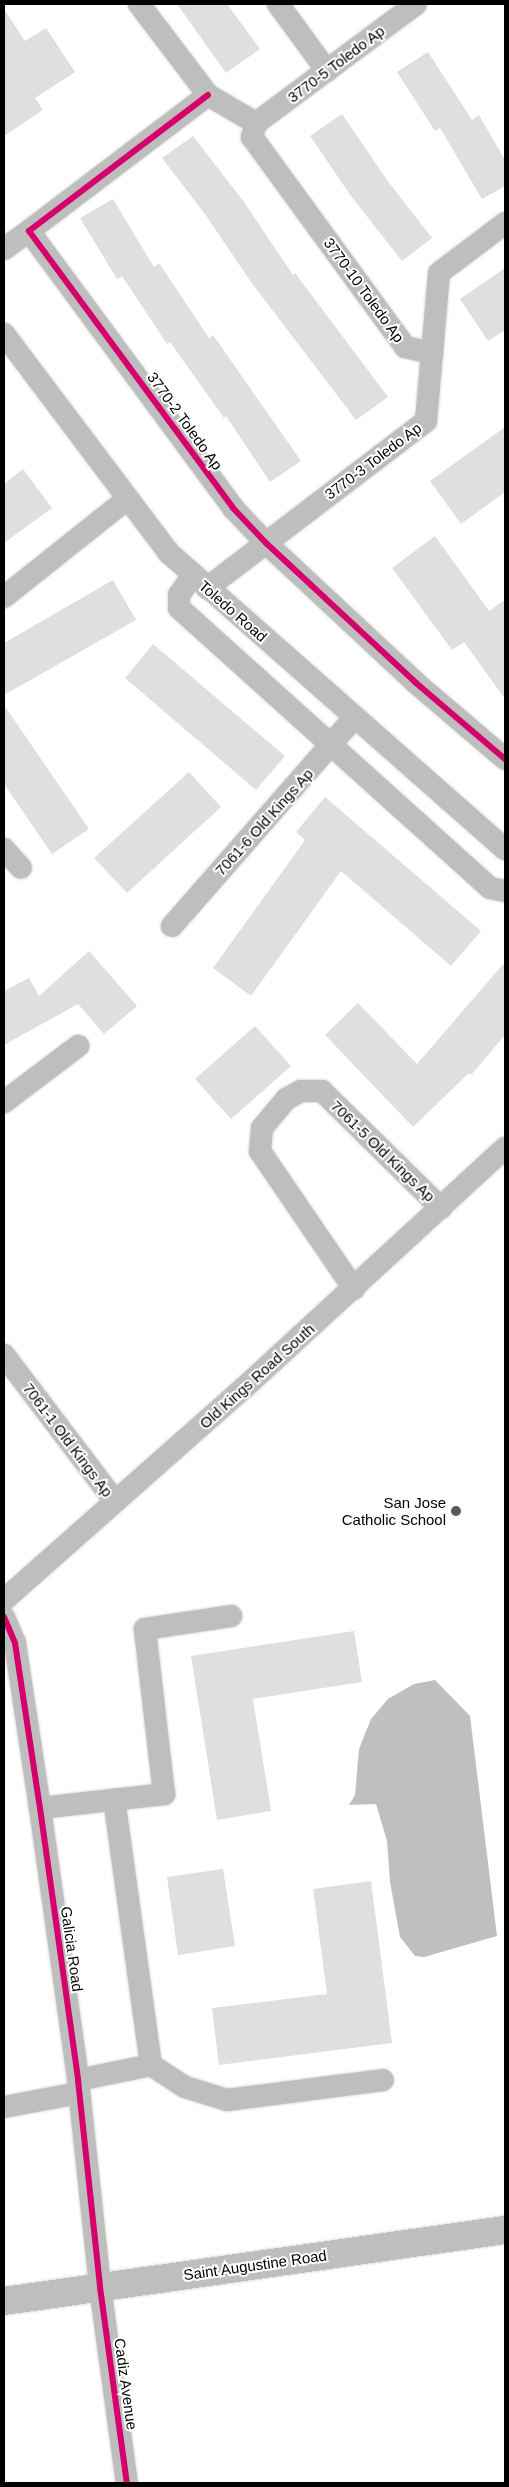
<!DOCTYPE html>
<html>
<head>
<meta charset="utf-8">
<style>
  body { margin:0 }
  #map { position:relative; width:509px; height:2487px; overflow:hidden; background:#fff; font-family:Arial,sans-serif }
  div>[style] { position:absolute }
  .water>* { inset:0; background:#bfbfbf }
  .building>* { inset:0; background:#dfdfdf }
  .roads { filter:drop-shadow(0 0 1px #dbdbdb) drop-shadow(0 0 1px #dbdbdb) }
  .minor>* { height:22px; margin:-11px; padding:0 11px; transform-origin:11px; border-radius:11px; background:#bebebe }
  .major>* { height:28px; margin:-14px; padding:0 14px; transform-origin:14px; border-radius:14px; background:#bebebe }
  .cycleway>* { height:6px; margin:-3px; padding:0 3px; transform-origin:3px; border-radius:3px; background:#d6006c }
  .dots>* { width:14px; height:14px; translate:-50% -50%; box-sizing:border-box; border:2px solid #fff; border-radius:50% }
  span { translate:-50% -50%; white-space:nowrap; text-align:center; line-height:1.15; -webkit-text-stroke:4px #fff; paint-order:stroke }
  .street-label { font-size:15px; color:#000 }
  .poi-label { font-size:15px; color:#000 }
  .right { translate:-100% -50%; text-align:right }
  .frame { position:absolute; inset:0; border:5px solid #000; pointer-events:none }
</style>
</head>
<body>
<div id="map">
  <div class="water">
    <i style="clip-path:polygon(435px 1680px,470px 1716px,497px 1936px,424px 1957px,415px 1956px,400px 1937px,390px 1882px,387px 1841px,376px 1804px,349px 1805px,355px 1795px,359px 1749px,371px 1719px,388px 1699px,414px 1684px)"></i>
  </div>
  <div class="building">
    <i style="clip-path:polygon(177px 4px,227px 4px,260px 49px,226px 73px)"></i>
    <i style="clip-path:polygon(4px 9px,25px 41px,46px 28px,75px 72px,35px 98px,43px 110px,4px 136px)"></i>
    <i style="clip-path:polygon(428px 52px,472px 120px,479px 115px,505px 160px,505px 186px,482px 199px,440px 128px,435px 131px,397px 72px)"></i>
    <i style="clip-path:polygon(342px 114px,387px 180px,432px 238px,402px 261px,351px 196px,310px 136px)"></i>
    <i style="clip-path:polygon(193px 136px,244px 202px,293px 275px,295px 273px,388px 397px,356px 420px,251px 282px,205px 214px,162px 158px)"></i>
    <i style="clip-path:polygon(113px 199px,154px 267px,159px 263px,209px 338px,213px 335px,301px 461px,270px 482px,226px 416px,224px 418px,170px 342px,167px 344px,122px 276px,117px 279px,80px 218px)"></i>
    <i style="clip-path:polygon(505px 268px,505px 330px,488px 341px,460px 299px)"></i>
    <i style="clip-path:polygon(505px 427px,505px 492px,461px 524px,430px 481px)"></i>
    <i style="clip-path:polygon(23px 469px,52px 508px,4px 543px,4px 484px)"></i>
    <i style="clip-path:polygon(435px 536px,489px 611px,505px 600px,505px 699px,464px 642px,452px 650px,392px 568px)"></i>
    <i style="clip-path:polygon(113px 580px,136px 620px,4px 695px,4px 643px)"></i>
    <i style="clip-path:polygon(153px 644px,285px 756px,256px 790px,125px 678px)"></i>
    <i style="clip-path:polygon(4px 705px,89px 829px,52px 854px,4px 784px)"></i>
    <i style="clip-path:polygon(189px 772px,221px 807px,127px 893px,94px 858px)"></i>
    <i style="clip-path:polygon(325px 797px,481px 931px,451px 966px,341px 871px,251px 996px,213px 968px,305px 840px,296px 832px)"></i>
    <i style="clip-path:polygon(89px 951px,137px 1006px,104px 1034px,78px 1004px,4px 1045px,4px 991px,29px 978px,39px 996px)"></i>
    <i style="clip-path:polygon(505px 962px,505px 1035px,471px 1075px,469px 1073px,413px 1127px,325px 1035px,358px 1003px,417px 1064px)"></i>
    <i style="clip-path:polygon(255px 1026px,291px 1066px,231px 1119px,195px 1079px)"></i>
    <i style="clip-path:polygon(354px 1631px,362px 1682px,253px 1699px,271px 1811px,217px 1820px,191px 1656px)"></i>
    <i style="clip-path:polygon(223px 1869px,235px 1946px,178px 1955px,167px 1877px)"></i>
    <i style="clip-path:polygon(371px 1881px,392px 2043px,219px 2065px,212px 2008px,327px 1994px,313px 1889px)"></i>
  </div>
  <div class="roads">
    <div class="minor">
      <i style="left:139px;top:4px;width:114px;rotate:52.8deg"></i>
      <i style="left:208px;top:95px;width:56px;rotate:30.3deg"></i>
      <i style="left:256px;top:123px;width:15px;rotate:106deg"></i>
      <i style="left:252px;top:137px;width:260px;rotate:53.9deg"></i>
      <i style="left:405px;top:347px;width:28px;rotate:13deg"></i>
      <i style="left:432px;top:353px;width:80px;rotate:-85deg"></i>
      <i style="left:439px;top:273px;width:83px;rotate:-37.1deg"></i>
      <i style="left:278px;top:4px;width:83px;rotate:53.8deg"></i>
      <i style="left:208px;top:95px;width:225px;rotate:142.8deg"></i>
      <i style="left:29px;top:231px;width:344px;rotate:53.6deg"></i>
      <i style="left:233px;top:508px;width:48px;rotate:46.7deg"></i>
      <i style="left:266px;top:543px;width:205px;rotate:43deg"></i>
      <i style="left:416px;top:683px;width:117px;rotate:40.5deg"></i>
      <i style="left:256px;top:123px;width:199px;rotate:-36.6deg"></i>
      <i style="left:4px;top:249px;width:31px;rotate:-36deg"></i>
      <i style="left:4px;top:334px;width:274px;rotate:53deg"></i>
      <i style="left:169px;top:553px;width:448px;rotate:41.4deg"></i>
      <i style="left:193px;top:575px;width:24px;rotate:125deg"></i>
      <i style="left:179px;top:595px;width:13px;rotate:90deg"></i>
      <i style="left:179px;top:608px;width:418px;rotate:42deg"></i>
      <i style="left:490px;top:888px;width:15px;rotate:11deg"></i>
      <i style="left:207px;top:588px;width:275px;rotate:-37.3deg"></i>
      <i style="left:426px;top:421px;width:68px;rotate:-85deg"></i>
      <i style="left:4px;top:597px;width:157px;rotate:-38.5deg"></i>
      <i style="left:4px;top:849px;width:25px;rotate:48deg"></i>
      <i style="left:172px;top:926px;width:276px;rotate:-48.8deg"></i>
      <i style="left:4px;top:1102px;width:93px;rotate:-37.1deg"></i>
      <i style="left:354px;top:1289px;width:167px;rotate:-124.3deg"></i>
      <i style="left:260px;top:1151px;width:23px;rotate:-85deg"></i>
      <i style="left:262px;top:1128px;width:38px;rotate:-50deg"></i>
      <i style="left:286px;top:1099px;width:17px;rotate:-28deg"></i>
      <i style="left:301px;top:1091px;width:21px"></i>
      <i style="left:322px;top:1091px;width:167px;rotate:44.5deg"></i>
      <i style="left:4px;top:1355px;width:183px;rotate:52.8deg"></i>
      <i style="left:4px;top:1600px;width:322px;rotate:-41.5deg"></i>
      <i style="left:245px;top:1387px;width:353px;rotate:-42.6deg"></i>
      <i style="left:4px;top:1617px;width:28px;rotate:67deg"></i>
      <i style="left:15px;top:1643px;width:167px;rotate:81.4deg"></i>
      <i style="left:40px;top:1808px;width:275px;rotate:82deg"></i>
      <i style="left:78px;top:2080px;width:208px;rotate:83.9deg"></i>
      <i style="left:100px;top:2287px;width:198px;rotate:82.2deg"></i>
      <i style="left:40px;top:1808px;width:125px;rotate:-6.4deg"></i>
      <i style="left:164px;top:1794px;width:166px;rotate:-96.6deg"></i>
      <i style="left:145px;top:1629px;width:87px;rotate:-8.6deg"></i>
      <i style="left:151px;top:2065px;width:40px;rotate:32.9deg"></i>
      <i style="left:185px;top:2087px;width:44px;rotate:17.2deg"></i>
      <i style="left:227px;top:2100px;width:157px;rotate:-7.3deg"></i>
      <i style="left:78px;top:2080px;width:75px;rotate:-11.6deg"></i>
      <i style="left:151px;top:2065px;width:268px;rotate:-97.9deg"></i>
      <i style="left:4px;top:2107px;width:76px;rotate:-10.6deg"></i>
    </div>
    <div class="major">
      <i style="left:4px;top:2301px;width:506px;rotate:-8.07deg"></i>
    </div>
  </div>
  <div class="cycleway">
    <i style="left:208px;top:95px;width:225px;rotate:142.8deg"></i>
    <i style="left:29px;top:231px;width:344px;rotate:53.6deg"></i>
    <i style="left:233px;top:508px;width:48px;rotate:46.7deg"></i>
    <i style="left:266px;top:543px;width:205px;rotate:43deg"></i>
    <i style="left:416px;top:683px;width:117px;rotate:40.5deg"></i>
    <i style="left:4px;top:1617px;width:28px;rotate:67deg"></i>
    <i style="left:15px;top:1643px;width:167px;rotate:81.4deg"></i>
    <i style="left:40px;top:1808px;width:275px;rotate:82deg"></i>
    <i style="left:78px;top:2080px;width:208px;rotate:83.9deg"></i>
    <i style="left:100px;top:2287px;width:198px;rotate:82.2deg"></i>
  </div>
  <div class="dots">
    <i style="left:456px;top:1511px;background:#595959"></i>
  </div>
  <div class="street-label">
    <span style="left:336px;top:64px;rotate:-37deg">3770-5 Toledo Ap</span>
    <span style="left:364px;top:290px;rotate:54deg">3770-10 Toledo Ap</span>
    <span style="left:185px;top:421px;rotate:54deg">3770-2 Toledo Ap</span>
    <span style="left:373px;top:461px;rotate:-37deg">3770-3 Toledo Ap</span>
    <span style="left:233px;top:611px;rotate:41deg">Toledo Road</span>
    <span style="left:264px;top:822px;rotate:-48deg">7061-6 Old Kings Ap</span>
    <span style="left:383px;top:1151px;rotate:44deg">7061-5 Old Kings Ap</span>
    <span style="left:257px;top:1376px;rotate:-42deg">Old Kings Road South</span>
    <span style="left:68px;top:1440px;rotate:53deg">7061-1 Old Kings Ap</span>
    <span style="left:72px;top:1949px;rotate:82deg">Galicia Road</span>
    <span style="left:255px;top:2265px;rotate:-8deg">Saint Augustine Road</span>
    <span style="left:126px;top:2384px;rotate:82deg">Cadiz Avenue</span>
  </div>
  <div class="poi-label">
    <span class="right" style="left:446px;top:1511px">San Jose<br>Catholic School</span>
  </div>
  <div class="frame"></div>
</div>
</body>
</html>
